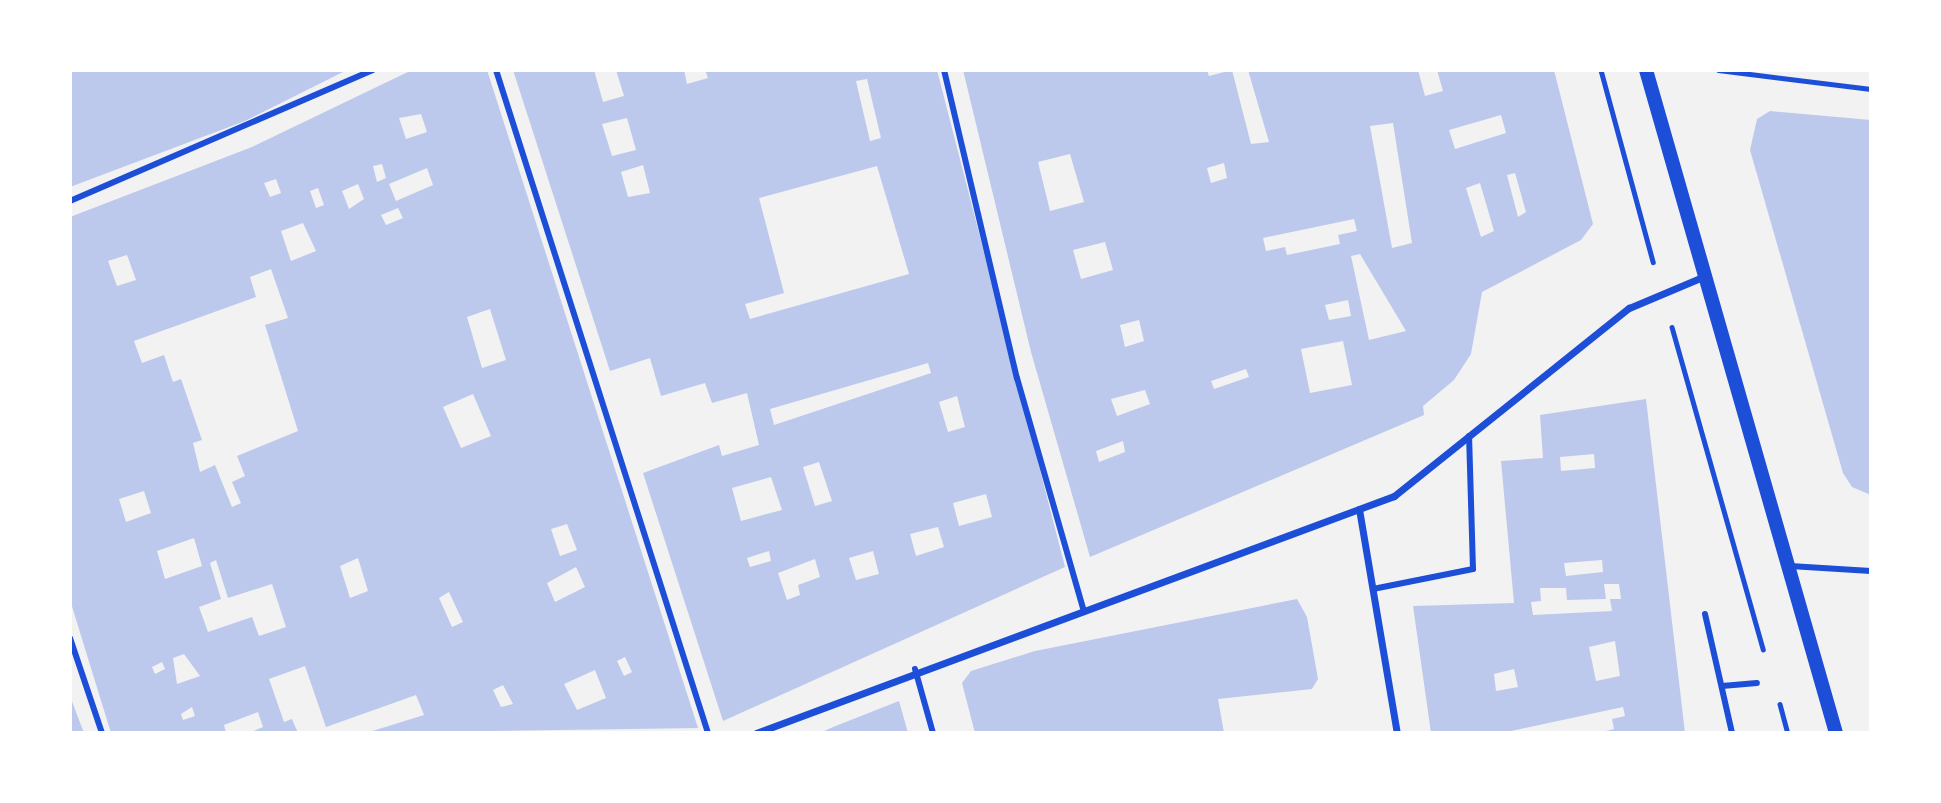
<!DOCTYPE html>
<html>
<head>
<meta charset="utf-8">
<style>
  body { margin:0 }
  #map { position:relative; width:1941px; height:803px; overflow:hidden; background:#f2f2f2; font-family:Cabin,sans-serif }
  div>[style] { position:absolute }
  .building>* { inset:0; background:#bdc9ec }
  .path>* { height:4.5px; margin:-2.25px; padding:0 2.25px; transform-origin:2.25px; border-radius:2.25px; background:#1d4ed8 }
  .service>* { height:5px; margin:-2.5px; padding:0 2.5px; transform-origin:2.5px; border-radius:2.5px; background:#1d4ed8 }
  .pedestrian>* { height:6px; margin:-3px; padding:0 3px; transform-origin:3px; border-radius:3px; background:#1d4ed8 }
  .minor>* { height:7px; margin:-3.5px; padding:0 3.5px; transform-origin:3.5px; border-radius:3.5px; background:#1d4ed8 }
  .secondary>* { height:14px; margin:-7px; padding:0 7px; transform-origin:7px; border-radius:7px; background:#1d4ed8 }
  span { translate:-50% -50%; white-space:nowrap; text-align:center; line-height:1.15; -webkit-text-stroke:5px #fff; paint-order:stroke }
  .frame { position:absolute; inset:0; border:72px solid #fff; pointer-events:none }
</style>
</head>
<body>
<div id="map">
  <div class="building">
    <i style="clip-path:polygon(70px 70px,347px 70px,245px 121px,70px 187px)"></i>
    <i style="clip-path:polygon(evenodd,412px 70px,487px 70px,698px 728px,366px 733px,424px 715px,416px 695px,326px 727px,305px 666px,269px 679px,284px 722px,292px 719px,298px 733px,249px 733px,263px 727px,258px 712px,224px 725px,226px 733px,111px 733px,70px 600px,70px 217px,252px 147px,412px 70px,421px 114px,427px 132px,406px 139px,399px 118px,421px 114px,412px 70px,382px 164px,386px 178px,377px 182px,373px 166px,382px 164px,412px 70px,427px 168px,433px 185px,396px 201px,389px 184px,427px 168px,412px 70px,276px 179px,281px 193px,270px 197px,264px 183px,276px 179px,412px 70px,358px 184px,364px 199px,349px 209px,342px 191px,358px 184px,412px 70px,318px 188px,324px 205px,316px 208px,310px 191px,318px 188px,412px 70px,398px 208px,403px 218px,386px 225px,381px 215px,398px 208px,412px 70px,303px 223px,316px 251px,291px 261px,281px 231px,303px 223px,412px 70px,127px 255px,136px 280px,117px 286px,108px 261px,127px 255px,412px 70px,271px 269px,288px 318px,265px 325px,298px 431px,237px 456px,245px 476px,232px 482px,241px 503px,232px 507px,215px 465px,200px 472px,193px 443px,202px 440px,181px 379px,173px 382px,164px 355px,142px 363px,134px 341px,256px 297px,250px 277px,271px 269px,412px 70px,490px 309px,506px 360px,482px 368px,467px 317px,490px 309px,412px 70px,473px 394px,491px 436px,461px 448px,443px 407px,473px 394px,412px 70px,144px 491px,151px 513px,126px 522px,119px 499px,144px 491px,412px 70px,567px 524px,577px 550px,560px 556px,551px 529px,567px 524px,412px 70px,194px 538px,202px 566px,165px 579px,157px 551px,194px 538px,412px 70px,358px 558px,368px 591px,350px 598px,340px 566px,358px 558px,412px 70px,216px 560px,228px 598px,272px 584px,286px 627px,259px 636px,252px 617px,208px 632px,199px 607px,221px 599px,210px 563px,216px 560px,412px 70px,576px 567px,585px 587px,555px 602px,547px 583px,576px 567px,412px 70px,449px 592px,463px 622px,452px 627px,439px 598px,449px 592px,412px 70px,184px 654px,200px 676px,177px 684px,173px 658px,184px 654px,412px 70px,625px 657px,632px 672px,624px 676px,617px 661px,625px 657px,412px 70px,162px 662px,165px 669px,155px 674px,152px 667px,162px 662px,412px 70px,595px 670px,606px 698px,577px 710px,564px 684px,595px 670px,412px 70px,503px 685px,513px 704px,501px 707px,493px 690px,503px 685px,412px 70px,192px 707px,195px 716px,183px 720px,181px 714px,192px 707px)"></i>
    <i style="clip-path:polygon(evenodd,513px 70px,594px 70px,603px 102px,624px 96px,616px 70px,684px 70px,687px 84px,708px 78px,705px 70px,937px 70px,1065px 567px,723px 721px,643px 473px,719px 445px,722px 456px,759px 445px,747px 393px,712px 403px,705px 383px,661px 396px,650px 358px,610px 371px,513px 70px,867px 79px,881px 138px,870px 141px,856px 81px,867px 79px,513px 70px,627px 118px,636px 150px,612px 156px,602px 124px,627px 118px,513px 70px,643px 165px,650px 193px,628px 197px,621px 172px,643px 165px,513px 70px,877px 166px,909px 274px,750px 319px,745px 304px,784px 293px,759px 198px,877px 166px,513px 70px,928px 363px,931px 373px,774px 425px,770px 409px,928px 363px,513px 70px,957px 396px,965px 427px,948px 432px,939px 402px,957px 396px,513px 70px,819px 462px,832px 501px,815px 506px,803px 467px,819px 462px,513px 70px,771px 477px,782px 510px,741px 521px,732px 488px,771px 477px,513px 70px,986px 494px,992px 517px,959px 526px,953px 503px,986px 494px,513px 70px,938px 527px,944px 547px,916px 556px,910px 534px,938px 527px,513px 70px,769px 551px,771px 561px,750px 567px,747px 558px,769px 551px,513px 70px,873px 551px,879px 574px,856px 580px,849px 558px,873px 551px,513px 70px,815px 559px,820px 577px,798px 585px,800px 595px,787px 600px,778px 573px,815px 559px)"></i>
    <i style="clip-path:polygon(evenodd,963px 70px,1207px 70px,1209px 76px,1232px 70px,1251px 144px,1269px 142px,1248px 70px,1418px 70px,1425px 96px,1443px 91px,1437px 70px,1554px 70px,1593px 224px,1581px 240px,1482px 292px,1471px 354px,1454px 380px,1423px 406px,1424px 415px,1090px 557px,1031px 352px,963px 70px,1501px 115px,1506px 133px,1455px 149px,1449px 130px,1501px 115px,963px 70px,1393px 123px,1412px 243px,1392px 248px,1370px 126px,1393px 123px,963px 70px,1070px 154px,1084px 202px,1050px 211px,1038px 162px,1070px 154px,963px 70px,1224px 163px,1227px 178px,1211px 183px,1207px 168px,1224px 163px,963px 70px,1515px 173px,1526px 212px,1518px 217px,1507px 175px,1515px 173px,963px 70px,1480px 183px,1494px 231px,1481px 237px,1466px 188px,1480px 183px,963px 70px,1354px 219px,1357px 231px,1338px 235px,1340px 244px,1287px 255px,1285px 247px,1266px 251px,1263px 238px,1354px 219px,963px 70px,1105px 242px,1113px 270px,1081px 279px,1073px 250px,1105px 242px,963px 70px,1360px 254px,1406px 331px,1369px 340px,1351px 256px,1360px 254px,963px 70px,1348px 300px,1351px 316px,1329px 320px,1325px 305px,1348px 300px,963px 70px,1139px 320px,1144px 341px,1125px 347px,1120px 325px,1139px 320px,963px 70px,1343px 341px,1352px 385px,1310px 393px,1301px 349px,1343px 341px,963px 70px,1246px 369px,1249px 377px,1214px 389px,1211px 381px,1246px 369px,963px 70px,1145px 390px,1150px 404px,1117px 416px,1111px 399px,1145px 390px,963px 70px,1123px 441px,1125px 452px,1099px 462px,1096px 451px,1123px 441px)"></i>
    <i style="clip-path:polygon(1770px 111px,1871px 120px,1871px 495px,1852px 487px,1843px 473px,1750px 150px,1757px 119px)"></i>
    <i style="clip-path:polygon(evenodd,1646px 399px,1685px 733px,1598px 733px,1614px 729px,1612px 719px,1625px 716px,1623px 707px,1502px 733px,1431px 733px,1413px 606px,1514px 603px,1501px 461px,1543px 458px,1540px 415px,1646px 399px,1594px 454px,1595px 468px,1561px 471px,1560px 457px,1594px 454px,1646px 399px,1602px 560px,1603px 572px,1566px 576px,1564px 563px,1602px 560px,1646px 399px,1604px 584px,1619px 584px,1621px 599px,1610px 599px,1612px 611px,1533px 615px,1531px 602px,1541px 601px,1540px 588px,1566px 588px,1567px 600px,1606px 599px,1604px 584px,1646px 399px,1615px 641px,1620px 676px,1596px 681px,1589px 647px,1615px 641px,1646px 399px,1514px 669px,1518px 687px,1496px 691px,1494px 674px,1514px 669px)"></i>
    <i style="clip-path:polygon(1297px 599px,1307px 617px,1318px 679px,1312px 689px,1218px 699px,1224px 733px,975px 733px,962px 683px,971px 671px,1035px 651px)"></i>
    <i style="clip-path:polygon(70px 696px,76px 712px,84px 733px,70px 733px)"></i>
    <i style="clip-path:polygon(899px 701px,908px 733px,820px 733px,833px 727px)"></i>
  </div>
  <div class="path">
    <i style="left:1601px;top:70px;width:199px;rotate:74.8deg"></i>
    <i style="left:1672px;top:327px;width:335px;rotate:74.2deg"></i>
    <i style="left:1780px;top:704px;width:30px;rotate:75deg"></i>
  </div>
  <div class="service">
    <i style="left:1718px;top:70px;width:154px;rotate:7.1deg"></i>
  </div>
  <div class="pedestrian">
    <i style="left:496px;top:70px;width:696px;rotate:72.27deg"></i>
    <i style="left:944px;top:70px;width:317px;rotate:76.7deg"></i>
    <i style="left:1017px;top:378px;width:242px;rotate:74deg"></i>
    <i style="left:70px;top:201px;width:330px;rotate:-23.4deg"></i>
    <i style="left:1790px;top:566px;width:81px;rotate:3.5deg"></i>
    <i style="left:1373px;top:589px;width:102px;rotate:-11.3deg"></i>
    <i style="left:1473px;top:569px;width:133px;rotate:-91.7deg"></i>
    <i style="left:1705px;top:614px;width:122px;rotate:77.2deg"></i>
    <i style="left:70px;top:638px;width:100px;rotate:71.4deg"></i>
    <i style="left:915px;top:669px;width:66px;rotate:74.3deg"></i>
    <i style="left:1722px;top:686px;width:35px;rotate:-5deg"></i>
  </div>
  <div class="minor">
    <i style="left:1359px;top:509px;width:227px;rotate:80.4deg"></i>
    <i style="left:756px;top:733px;width:681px;rotate:-20.38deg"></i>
    <i style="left:1394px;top:496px;width:301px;rotate:-38.7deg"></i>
    <i style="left:1629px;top:308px;width:85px;rotate:-22.9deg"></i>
  </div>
  <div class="secondary">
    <i style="left:1646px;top:70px;width:690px;rotate:74.01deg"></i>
  </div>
  <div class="frame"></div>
</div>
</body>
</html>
